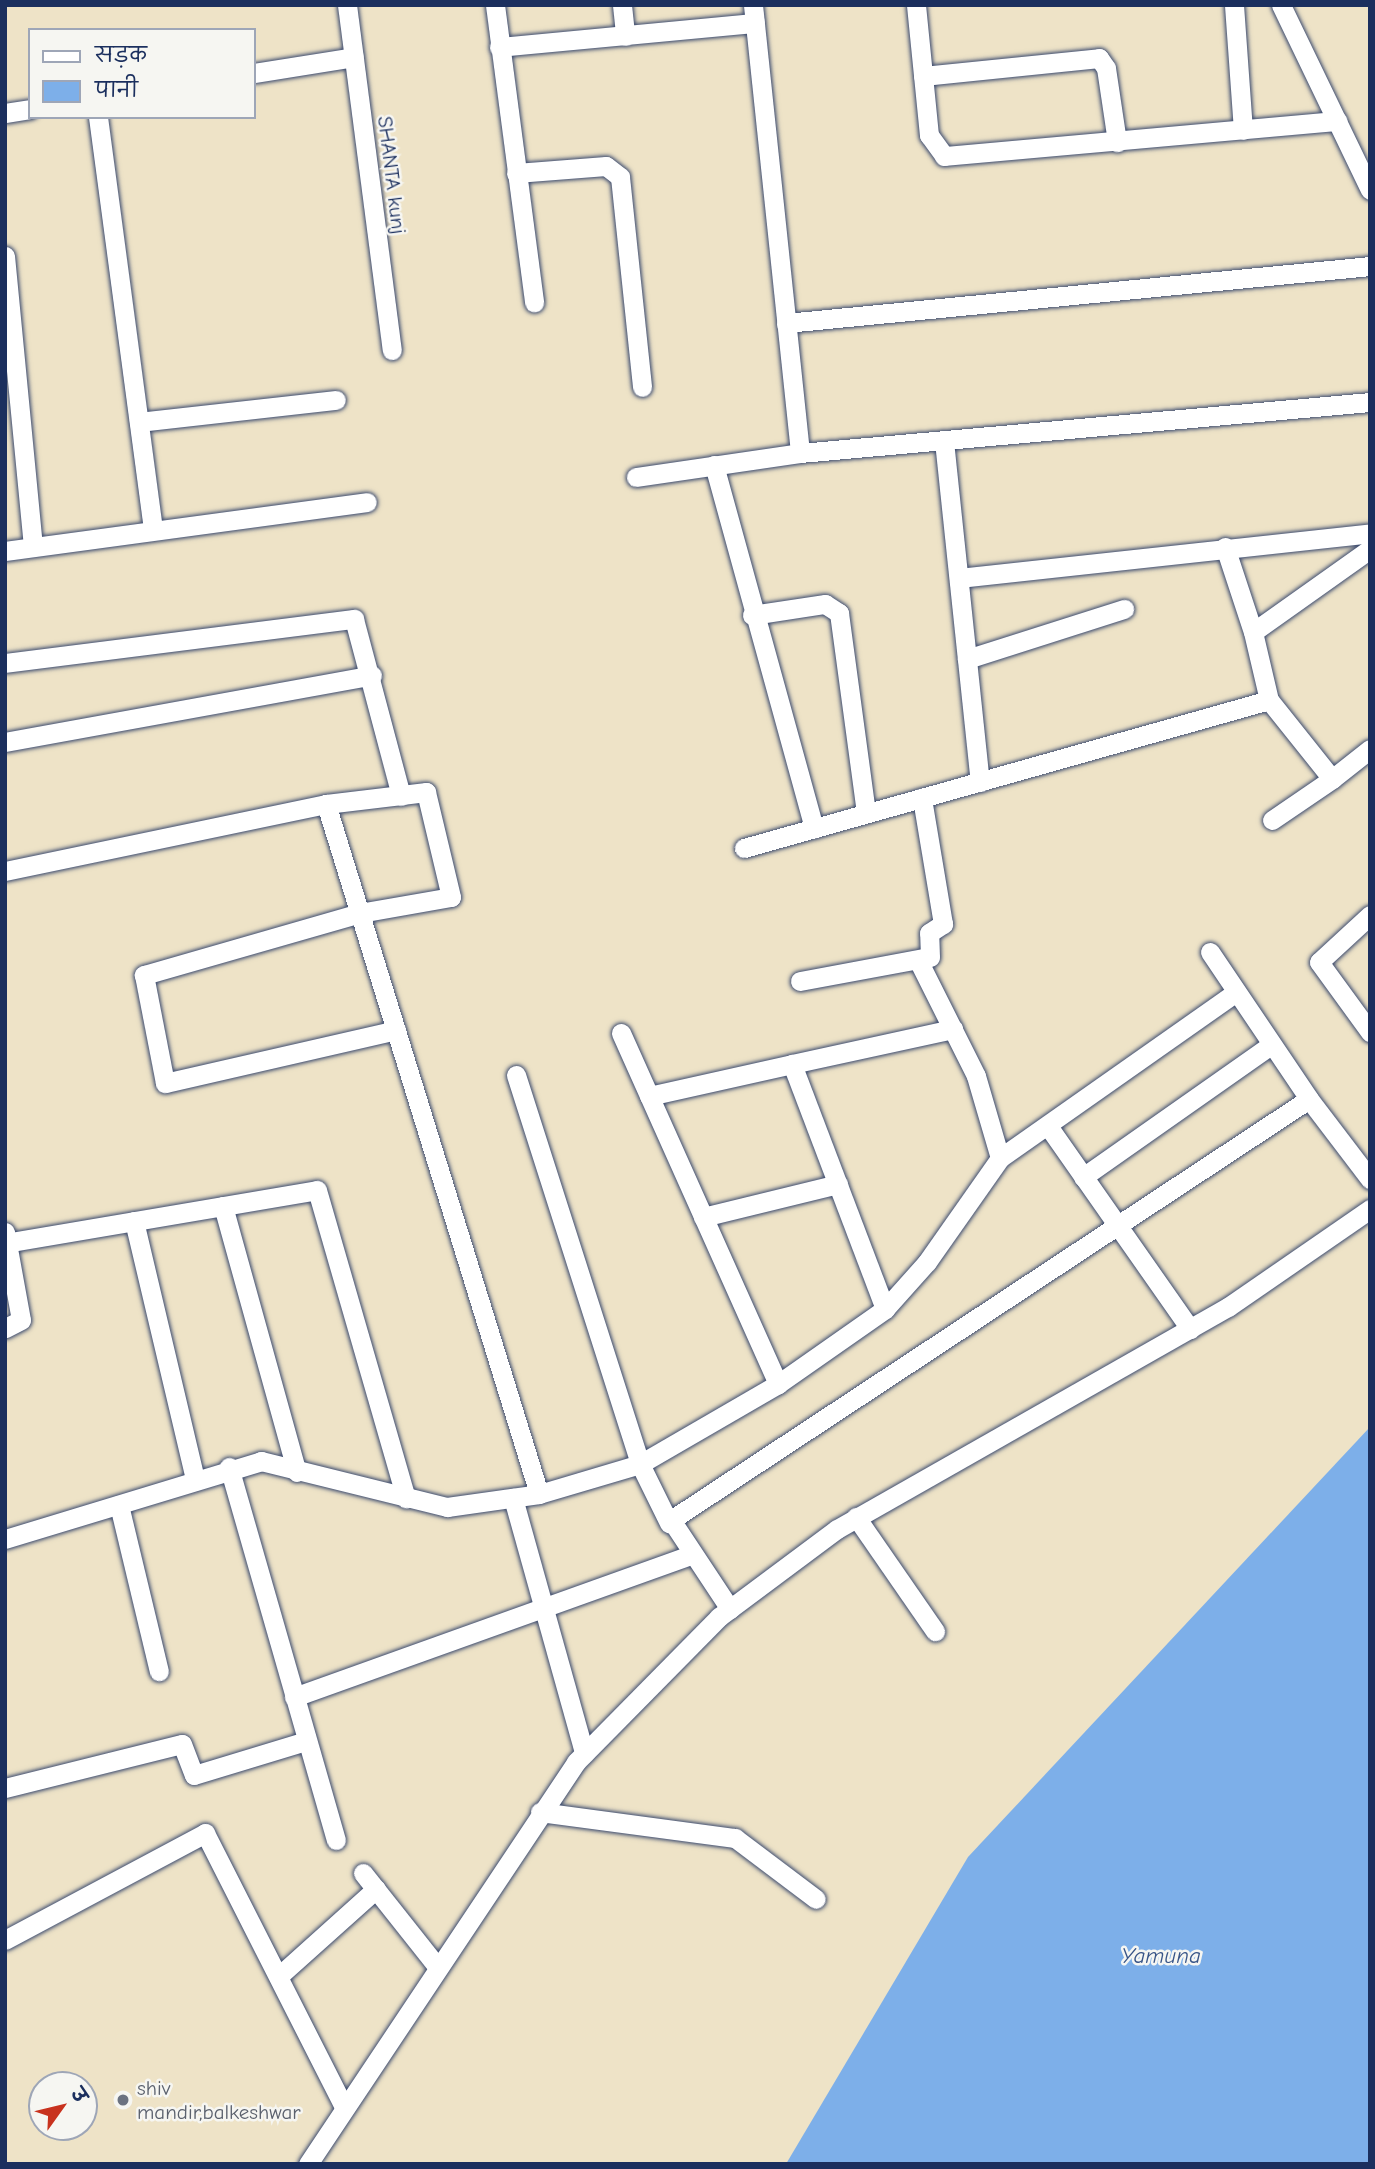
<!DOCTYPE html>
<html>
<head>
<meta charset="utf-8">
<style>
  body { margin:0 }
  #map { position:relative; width:1375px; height:2169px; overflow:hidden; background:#eee3c7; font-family:"Comic Neue","Playpen Sans Deva",sans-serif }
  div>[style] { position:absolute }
  .water>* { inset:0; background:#7dafe9 }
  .roads { filter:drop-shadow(0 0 2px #3b4a6e) drop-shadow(0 0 2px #3b4a6e) }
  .minor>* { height:19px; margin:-9.5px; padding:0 9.5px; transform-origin:9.5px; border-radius:9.5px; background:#fff }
  .dots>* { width:19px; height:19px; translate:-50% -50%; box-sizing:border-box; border:4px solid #f6f6f2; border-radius:50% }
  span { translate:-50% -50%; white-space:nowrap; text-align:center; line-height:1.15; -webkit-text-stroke:5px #f6f6f2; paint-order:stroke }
  .street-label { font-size:21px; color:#1b2f5e }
  .worship-label { font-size:21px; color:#5b616d }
  .left { translate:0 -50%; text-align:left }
  .water-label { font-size:23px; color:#385588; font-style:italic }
  .frame { position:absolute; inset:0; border:7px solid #1b2f5e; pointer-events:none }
  .legend { position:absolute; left:28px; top:28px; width:228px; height:91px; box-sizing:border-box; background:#f6f6f2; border:2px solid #9ea6b7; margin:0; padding:9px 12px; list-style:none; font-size:21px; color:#1b2f5e }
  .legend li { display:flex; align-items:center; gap:14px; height:35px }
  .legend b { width:35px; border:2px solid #9ea6b7 }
  .north { position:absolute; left:28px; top:2071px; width:70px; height:70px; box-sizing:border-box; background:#f6f6f2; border:2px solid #9ea6b7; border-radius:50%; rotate:56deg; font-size:19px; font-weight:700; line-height:28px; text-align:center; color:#1b2f5e }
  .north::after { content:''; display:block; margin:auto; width:24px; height:32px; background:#c8321e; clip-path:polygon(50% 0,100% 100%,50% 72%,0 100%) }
</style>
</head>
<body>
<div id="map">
  <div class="water">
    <i style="clip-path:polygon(1370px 1427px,1370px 2164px,786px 2164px,968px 1857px)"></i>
  </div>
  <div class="roads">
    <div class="minor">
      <i style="left:347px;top:5px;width:348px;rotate:82.6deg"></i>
      <i style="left:495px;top:5px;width:300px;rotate:82.5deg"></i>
      <i style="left:622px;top:5px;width:31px;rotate:84deg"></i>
      <i style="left:753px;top:5px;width:450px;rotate:84deg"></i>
      <i style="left:916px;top:5px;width:131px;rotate:84.3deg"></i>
      <i style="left:929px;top:135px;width:26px;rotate:54deg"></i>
      <i style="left:944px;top:156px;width:395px;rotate:-5.1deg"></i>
      <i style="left:1234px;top:5px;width:125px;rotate:85.9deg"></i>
      <i style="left:1281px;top:5px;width:205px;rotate:64.3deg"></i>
      <i style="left:499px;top:47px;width:257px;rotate:-5.4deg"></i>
      <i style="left:254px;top:73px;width:101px;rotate:-9.1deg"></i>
      <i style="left:923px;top:76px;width:177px;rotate:-5.8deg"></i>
      <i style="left:1099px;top:58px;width:12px;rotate:55deg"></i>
      <i style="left:1106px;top:68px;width:75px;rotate:81.5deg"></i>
      <i style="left:5px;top:113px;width:25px;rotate:-9deg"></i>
      <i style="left:98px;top:117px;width:415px;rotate:82.4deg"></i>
      <i style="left:516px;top:173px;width:90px;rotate:-4.4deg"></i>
      <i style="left:606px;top:166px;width:18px;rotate:38deg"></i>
      <i style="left:620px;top:177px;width:211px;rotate:84deg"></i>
      <i style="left:5px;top:256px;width:292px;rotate:84.5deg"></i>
      <i style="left:786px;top:323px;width:587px;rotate:-5.57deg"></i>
      <i style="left:139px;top:422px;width:198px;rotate:-6.4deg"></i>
      <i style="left:944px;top:441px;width:343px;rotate:84deg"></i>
      <i style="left:714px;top:465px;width:377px;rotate:74.6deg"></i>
      <i style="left:636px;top:477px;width:166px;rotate:-8.3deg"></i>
      <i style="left:800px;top:453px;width:572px;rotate:-5.11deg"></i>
      <i style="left:1225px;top:547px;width:89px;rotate:71.8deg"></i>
      <i style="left:1370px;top:549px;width:143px;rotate:144.6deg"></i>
      <i style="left:1253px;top:632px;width:70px;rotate:76.8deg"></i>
      <i style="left:1269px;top:700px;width:101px;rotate:51.4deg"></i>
      <i style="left:1332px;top:779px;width:48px;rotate:-38.3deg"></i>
      <i style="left:5px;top:551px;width:365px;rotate:-7.7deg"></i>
      <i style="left:959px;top:578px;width:413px;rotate:-6.2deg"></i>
      <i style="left:752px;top:615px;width:74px;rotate:-8.6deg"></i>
      <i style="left:825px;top:604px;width:17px;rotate:33deg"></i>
      <i style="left:839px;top:613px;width:202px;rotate:82.3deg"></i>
      <i style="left:967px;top:659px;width:165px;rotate:-17.7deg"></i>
      <i style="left:5px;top:663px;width:352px;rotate:-7.2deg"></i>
      <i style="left:354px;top:619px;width:183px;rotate:75.1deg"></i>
      <i style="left:5px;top:742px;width:373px;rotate:-10.3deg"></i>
      <i style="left:326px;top:804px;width:722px;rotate:72.84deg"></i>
      <i style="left:1272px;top:820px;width:73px;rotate:-34.3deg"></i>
      <i style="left:744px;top:848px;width:545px;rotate:-15.74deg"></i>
      <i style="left:5px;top:871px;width:328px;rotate:-11.8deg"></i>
      <i style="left:326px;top:804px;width:101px;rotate:-6.8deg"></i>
      <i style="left:426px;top:792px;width:108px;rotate:76.6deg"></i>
      <i style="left:451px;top:897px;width:92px;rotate:170deg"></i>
      <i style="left:360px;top:913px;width:225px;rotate:164deg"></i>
      <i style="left:144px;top:975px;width:110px;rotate:79deg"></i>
      <i style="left:165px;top:1083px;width:237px;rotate:-12.9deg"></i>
      <i style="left:1370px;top:915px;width:69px;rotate:137.3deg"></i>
      <i style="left:1319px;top:962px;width:87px;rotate:53.9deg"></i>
      <i style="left:1210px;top:952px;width:177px;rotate:56deg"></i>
      <i style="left:919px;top:962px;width:127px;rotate:63.4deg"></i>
      <i style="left:976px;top:1076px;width:85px;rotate:73.7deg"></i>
      <i style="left:800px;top:981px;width:132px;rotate:-10.5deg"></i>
      <i style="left:930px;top:957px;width:24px;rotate:-92deg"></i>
      <i style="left:929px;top:933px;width:17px;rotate:-33deg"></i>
      <i style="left:943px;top:924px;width:128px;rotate:-99.5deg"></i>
      <i style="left:621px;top:1033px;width:385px;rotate:65.9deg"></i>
      <i style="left:792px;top:1064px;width:165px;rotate:-12.3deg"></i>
      <i style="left:516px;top:1075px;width:408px;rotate:72.3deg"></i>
      <i style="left:640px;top:1464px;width:66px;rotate:63.8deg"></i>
      <i style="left:649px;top:1096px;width:147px;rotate:-12.6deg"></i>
      <i style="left:792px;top:1064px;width:262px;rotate:69.2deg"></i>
      <i style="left:1048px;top:1126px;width:248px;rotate:55deg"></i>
      <i style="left:1083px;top:1177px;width:230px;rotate:-35.1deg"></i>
      <i style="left:223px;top:1206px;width:276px;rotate:74.5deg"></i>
      <i style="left:703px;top:1217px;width:139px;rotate:-13.7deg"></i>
      <i style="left:134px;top:1221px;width:266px;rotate:76.7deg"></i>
      <i style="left:5px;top:1232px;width:89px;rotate:79.7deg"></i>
      <i style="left:21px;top:1320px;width:18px;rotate:153deg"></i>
      <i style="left:5px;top:1243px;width:316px;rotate:-9.6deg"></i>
      <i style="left:317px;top:1190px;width:321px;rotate:73.9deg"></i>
      <i style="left:229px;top:1467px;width:388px;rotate:74deg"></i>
      <i style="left:513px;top:1498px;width:265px;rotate:74.4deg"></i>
      <i style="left:119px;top:1505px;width:171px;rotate:76.5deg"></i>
      <i style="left:856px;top:1517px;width:139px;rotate:55.3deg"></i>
      <i style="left:5px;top:1539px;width:268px;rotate:-16.9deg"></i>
      <i style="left:261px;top:1461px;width:192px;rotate:13.9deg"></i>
      <i style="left:447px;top:1507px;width:93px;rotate:-8deg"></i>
      <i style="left:539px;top:1494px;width:105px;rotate:-16.5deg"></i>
      <i style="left:640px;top:1464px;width:160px;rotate:-30.1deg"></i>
      <i style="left:778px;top:1384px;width:131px;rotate:-35deg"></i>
      <i style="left:885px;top:1309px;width:63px;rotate:-48.2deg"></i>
      <i style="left:927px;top:1262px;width:127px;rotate:-54.9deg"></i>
      <i style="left:1000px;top:1158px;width:287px;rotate:-35.1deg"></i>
      <i style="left:730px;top:1609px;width:107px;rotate:-123.5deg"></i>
      <i style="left:671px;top:1520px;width:764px;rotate:-33.42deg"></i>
      <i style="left:1309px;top:1099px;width:101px;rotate:52.7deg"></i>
      <i style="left:294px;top:1697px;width:422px;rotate:-19.7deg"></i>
      <i style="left:5px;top:1788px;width:182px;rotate:-14deg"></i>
      <i style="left:182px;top:1744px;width:33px;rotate:69deg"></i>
      <i style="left:194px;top:1775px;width:117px;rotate:-16.9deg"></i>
      <i style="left:540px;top:1812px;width:197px;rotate:7.6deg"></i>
      <i style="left:735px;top:1838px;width:101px;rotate:37deg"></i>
      <i style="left:363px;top:1873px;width:117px;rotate:51.6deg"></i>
      <i style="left:5px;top:1940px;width:227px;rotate:-28.1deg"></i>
      <i style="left:205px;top:1833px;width:307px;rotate:63.1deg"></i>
      <i style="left:280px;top:1975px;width:129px;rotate:-41.9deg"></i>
      <i style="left:308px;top:2164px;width:483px;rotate:-56.3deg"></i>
      <i style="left:576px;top:1762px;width:204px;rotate:-45.4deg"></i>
      <i style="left:719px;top:1617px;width:147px;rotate:-36.7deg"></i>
      <i style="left:837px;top:1529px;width:450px;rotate:-29.6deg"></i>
      <i style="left:1228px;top:1307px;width:173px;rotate:-34.6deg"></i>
    </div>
  </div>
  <div class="dots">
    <i style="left:123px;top:2100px;background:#6b7280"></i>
  </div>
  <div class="street-label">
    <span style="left:392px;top:175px;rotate:83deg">SHANTA kunj</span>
  </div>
  <div class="worship-label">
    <span class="left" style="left:137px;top:2100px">shiv<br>mandir,balkeshwar</span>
  </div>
  <div class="water-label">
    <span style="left:1161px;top:1956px">Yamuna</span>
  </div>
  <div class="frame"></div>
  <ul class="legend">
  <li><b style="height:9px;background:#fff"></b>सड़क</li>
  <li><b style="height:19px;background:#7dafe9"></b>पानी</li>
  </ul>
  <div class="north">उ</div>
</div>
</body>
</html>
